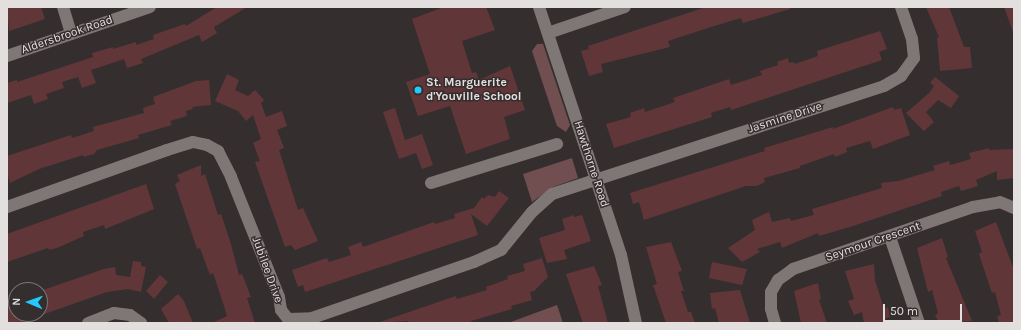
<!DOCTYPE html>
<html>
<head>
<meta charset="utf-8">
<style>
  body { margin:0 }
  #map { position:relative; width:1021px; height:330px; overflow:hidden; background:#352e2e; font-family:Karla,sans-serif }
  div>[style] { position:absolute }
  .green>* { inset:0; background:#714e4f }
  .building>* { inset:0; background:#613639 }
  .minor>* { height:12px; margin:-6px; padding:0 6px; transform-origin:6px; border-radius:6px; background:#7f7676 }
  .dots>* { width:11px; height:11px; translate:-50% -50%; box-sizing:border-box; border:2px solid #352e2e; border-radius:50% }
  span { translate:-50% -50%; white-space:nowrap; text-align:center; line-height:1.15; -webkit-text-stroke:3px #352e2e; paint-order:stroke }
  .street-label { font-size:12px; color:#e4dfdf }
  .poi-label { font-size:12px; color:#e4dfdf; font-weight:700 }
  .left { translate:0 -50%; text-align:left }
  .frame { position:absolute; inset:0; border:8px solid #e4dfdf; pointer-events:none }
  .north { position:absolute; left:8px; top:282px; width:40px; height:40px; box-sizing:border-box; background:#352e2e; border:1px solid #7b7575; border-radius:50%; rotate:272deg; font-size:11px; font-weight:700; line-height:16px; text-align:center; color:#e4dfdf }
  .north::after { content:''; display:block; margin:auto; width:14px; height:18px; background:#24c9fe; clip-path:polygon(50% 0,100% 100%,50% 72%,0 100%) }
  .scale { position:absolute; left:883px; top:304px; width:79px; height:18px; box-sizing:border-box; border:2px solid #e4dfdf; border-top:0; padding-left:5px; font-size:12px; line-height:14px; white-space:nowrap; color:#e4dfdf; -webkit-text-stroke:3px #352e2e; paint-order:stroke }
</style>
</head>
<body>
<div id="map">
  <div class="green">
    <i style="clip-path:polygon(537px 44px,543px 44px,570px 125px,566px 132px,557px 126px,532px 51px)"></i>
    <i style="clip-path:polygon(572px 158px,578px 178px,553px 187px,532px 202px,523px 174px)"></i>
    <i style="clip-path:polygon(557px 305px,563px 323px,508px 323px)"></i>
  </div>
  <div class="building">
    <i style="clip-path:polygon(7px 7px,41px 7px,45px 19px,9px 31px)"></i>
    <i style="clip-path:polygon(217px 7px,247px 7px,214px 27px,217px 33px,202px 42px,199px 35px,141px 59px,143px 63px,127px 68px,124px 59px,91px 70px,96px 83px,82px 88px,78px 77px,62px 82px,64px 88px,46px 94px,48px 99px,34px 104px,31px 95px,7px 103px,7px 83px,17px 80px,17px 82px,93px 57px,92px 53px,113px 47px,113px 49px,136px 42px,136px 45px,154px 39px,153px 35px,185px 24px,186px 26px)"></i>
    <i style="clip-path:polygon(444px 7px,486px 7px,495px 30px,462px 41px,472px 73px,476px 72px,479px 80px,510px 66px,525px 110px,504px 117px,510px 139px,466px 154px,450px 106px,418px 116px,406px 82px,430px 74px,412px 19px)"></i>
    <i style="clip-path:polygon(706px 7px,790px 7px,790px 9px,743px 23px,741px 18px,711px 27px,668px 41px,670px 47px,601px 64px,603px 72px,589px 76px,581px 51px,589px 49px,588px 46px)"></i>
    <i style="clip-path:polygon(926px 7px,949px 7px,964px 47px,970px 47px,972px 68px,940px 71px,937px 38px,939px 37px)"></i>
    <i style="clip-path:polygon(1004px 7px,1014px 7px,1014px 32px,1013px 32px)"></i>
    <i style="clip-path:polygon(880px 31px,887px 49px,879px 52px,882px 60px,731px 110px,730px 107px,711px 113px,712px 117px,614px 148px,606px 124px,631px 117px,630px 113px,644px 108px,645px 112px,675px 102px,673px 98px,729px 79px,731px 85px,762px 75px,760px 71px,778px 65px,777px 62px,788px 58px,789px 63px,794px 62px,795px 64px,818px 56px,817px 51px)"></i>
    <i style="clip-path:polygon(227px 74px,239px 80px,235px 90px,248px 96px,255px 90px,264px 100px,261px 103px,266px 117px,282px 111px,287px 126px,277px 130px,284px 148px,279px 150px,298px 210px,303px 208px,318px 241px,295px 250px,291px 245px,285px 247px,255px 162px,260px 161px,253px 143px,261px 139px,253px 115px,246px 121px,238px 111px,215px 101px)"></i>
    <i style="clip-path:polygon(935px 77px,959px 96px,951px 108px,938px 100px,926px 112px,934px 122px,924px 131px,906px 113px,929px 93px,934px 86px,930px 83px)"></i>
    <i style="clip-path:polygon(209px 80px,211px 105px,192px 107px,193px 109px,186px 111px,187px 116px,170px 121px,172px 125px,138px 135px,139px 138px,97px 150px,94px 154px,83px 157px,83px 155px,39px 169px,10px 183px,7px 173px,7px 156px,71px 135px,72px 138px,94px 131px,93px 127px,144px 113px,143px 108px,155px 104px,153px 97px,196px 81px)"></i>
    <i style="clip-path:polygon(893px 107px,894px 110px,901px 108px,910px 135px,873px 149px,870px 141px,846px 148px,847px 152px,835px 157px,834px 154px,800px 166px,800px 168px,764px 178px,765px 182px,757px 186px,746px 186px,644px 220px,639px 202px,633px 204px,630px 193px,765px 151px,764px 148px,833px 127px,833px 129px)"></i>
    <i style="clip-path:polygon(395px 108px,405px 140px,422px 134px,433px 165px,422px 169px,416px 153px,399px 159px,383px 112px)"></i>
    <i style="clip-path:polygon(989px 148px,989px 150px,1014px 149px,1014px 178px,997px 180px,997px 171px,976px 180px,978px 186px,961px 191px,959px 186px,941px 192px,942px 196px,853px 226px,819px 236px,818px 233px,782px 248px,780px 242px,757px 249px,760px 252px,742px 262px,728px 248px,755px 230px,752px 220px,769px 212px,772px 222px,790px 218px,791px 221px,814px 215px,812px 209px,882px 188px,881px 183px,898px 181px,935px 170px,933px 166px,949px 161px,950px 165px,971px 159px,969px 153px)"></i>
    <i style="clip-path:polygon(201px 165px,201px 176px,205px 174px,218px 215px,221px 214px,231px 244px,239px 275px,242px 274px,251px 297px,247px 298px,255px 323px,212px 323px,227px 316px,223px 303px,213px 273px,210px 275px,200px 248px,197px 249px,175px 184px,180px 181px,177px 175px)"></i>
    <i style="clip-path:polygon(146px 184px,154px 209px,105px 229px,104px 225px,83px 232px,84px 236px,57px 248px,49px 250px,48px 248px,7px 262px,7px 234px)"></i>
    <i style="clip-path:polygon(499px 191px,509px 198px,487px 226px,471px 214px,478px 235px,305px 292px,303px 285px,298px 287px,292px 270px,327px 258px,329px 262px,351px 255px,348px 247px,361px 242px,363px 247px,434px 222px,435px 224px,455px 218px,454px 214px,474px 208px,482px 197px,484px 199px,488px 195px,495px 197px)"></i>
    <i style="clip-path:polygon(574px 215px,574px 217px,582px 215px,591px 241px,564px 250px,567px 259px,547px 263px,539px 238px,565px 230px,562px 219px)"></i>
    <i style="clip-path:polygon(996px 222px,1014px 270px,1014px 323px,999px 323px,997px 316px,1001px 315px,995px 292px,992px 293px,979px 254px,982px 252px,975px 231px)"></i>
    <i style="clip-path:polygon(942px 238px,948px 257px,946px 258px,972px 321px,939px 323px,935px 315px,938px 313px,932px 290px,928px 292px,917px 248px)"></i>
    <i style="clip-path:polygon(671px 242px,682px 271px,678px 272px,684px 291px,681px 291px,688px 312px,691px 312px,695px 323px,666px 323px,653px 285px,657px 284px,646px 247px)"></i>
    <i style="clip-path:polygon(542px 258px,548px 277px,534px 291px,530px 292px,532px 300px,511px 306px,512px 309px,471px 321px,472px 323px,409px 323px,408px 321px,377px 323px,456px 296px,457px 299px,487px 290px,486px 287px,508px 279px,507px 276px,525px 271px,523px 264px)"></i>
    <i style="clip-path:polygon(133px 261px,141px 262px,141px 266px,146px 267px,141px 292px,128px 289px,107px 292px,19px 323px,7px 323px,7px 303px,16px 300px,16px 314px,40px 314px,40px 291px,104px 269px,115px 267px,116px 275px,130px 277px)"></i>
    <i style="clip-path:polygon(712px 262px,747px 269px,742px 285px,709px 278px)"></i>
    <i style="clip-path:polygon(874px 264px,875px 280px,884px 309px,888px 307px,890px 317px,884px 319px,886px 323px,864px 323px,862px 312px,854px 315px,848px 301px,854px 299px,845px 271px)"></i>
    <i style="clip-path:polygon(594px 266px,602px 285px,598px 286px,608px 323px,583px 323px,566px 274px)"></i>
    <i style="clip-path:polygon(160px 275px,168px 282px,154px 299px,146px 291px)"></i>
    <i style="clip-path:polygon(818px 283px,821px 299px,819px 300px,827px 323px,801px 323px,794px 291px)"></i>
    <i style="clip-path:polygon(740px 290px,750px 323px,719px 323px,715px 308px,712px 309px,710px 293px)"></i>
    <i style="clip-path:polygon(178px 294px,184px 301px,193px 323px,169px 323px,161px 309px)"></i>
  </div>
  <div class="minor">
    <i style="left:63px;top:7px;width:28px;rotate:73deg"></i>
    <i style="left:539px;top:7px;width:261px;rotate:71.7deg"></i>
    <i style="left:621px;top:255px;width:70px;rotate:77.6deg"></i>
    <i style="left:548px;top:33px;width:81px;rotate:-18.7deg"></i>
    <i style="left:7px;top:56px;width:151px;rotate:-18.9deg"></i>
    <i style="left:431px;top:183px;width:132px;rotate:-17.2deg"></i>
    <i style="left:7px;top:207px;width:170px;rotate:-19.6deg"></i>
    <i style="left:167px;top:150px;width:27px;rotate:-17deg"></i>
    <i style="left:193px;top:142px;width:14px;rotate:12deg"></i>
    <i style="left:207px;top:145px;width:13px;rotate:29deg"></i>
    <i style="left:218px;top:151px;width:29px;rotate:63deg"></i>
    <i style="left:231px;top:177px;width:129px;rotate:68.2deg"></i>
    <i style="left:279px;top:297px;width:13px;rotate:81deg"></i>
    <i style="left:281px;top:310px;width:11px;rotate:52deg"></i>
    <i style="left:288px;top:319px;width:24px;rotate:-2deg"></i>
    <i style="left:312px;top:318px;width:171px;rotate:-19.1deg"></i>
    <i style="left:474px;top:262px;width:30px;rotate:-24deg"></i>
    <i style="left:501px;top:250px;width:49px;rotate:-50.8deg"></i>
    <i style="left:532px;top:212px;width:27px;rotate:-42deg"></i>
    <i style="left:552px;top:194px;width:349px;rotate:-18deg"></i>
    <i style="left:884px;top:86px;width:20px;rotate:-30deg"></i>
    <i style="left:901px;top:76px;width:22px;rotate:-54deg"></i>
    <i style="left:914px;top:58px;width:19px;rotate:-96deg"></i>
    <i style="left:912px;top:39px;width:34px;rotate:-109deg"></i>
    <i style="left:890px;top:237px;width:91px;rotate:71.4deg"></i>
    <i style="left:88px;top:323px;width:28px;rotate:-21deg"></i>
    <i style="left:114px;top:313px;width:16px;rotate:7deg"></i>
    <i style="left:130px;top:315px;width:14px;rotate:36deg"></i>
    <i style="left:775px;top:323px;width:15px;rotate:-106deg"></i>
    <i style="left:771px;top:309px;width:17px;rotate:-90deg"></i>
    <i style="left:771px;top:292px;width:14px;rotate:-60deg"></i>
    <i style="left:778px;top:280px;width:19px;rotate:-36deg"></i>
    <i style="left:793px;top:269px;width:190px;rotate:-19deg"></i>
    <i style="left:973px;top:207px;width:27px;rotate:-10deg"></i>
    <i style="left:1000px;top:202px;width:15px;rotate:23deg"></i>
  </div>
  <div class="dots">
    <i style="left:418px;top:90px;background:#24c9fe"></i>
  </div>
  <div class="street-label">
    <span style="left:67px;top:35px;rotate:-19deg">Aldersbrook Road</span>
    <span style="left:785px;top:118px;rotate:-18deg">Jasmine Drive</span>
    <span style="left:591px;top:164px;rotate:72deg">Hawthorne Road</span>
    <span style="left:873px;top:242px;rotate:-19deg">Seymour Crescent</span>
    <span style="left:267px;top:270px;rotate:70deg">Jubilee Drive</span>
  </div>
  <div class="poi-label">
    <span class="left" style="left:426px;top:90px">St. Marguerite<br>d'Youville School</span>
  </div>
  <div class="frame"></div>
  <div class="north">N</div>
  <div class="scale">50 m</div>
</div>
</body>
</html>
